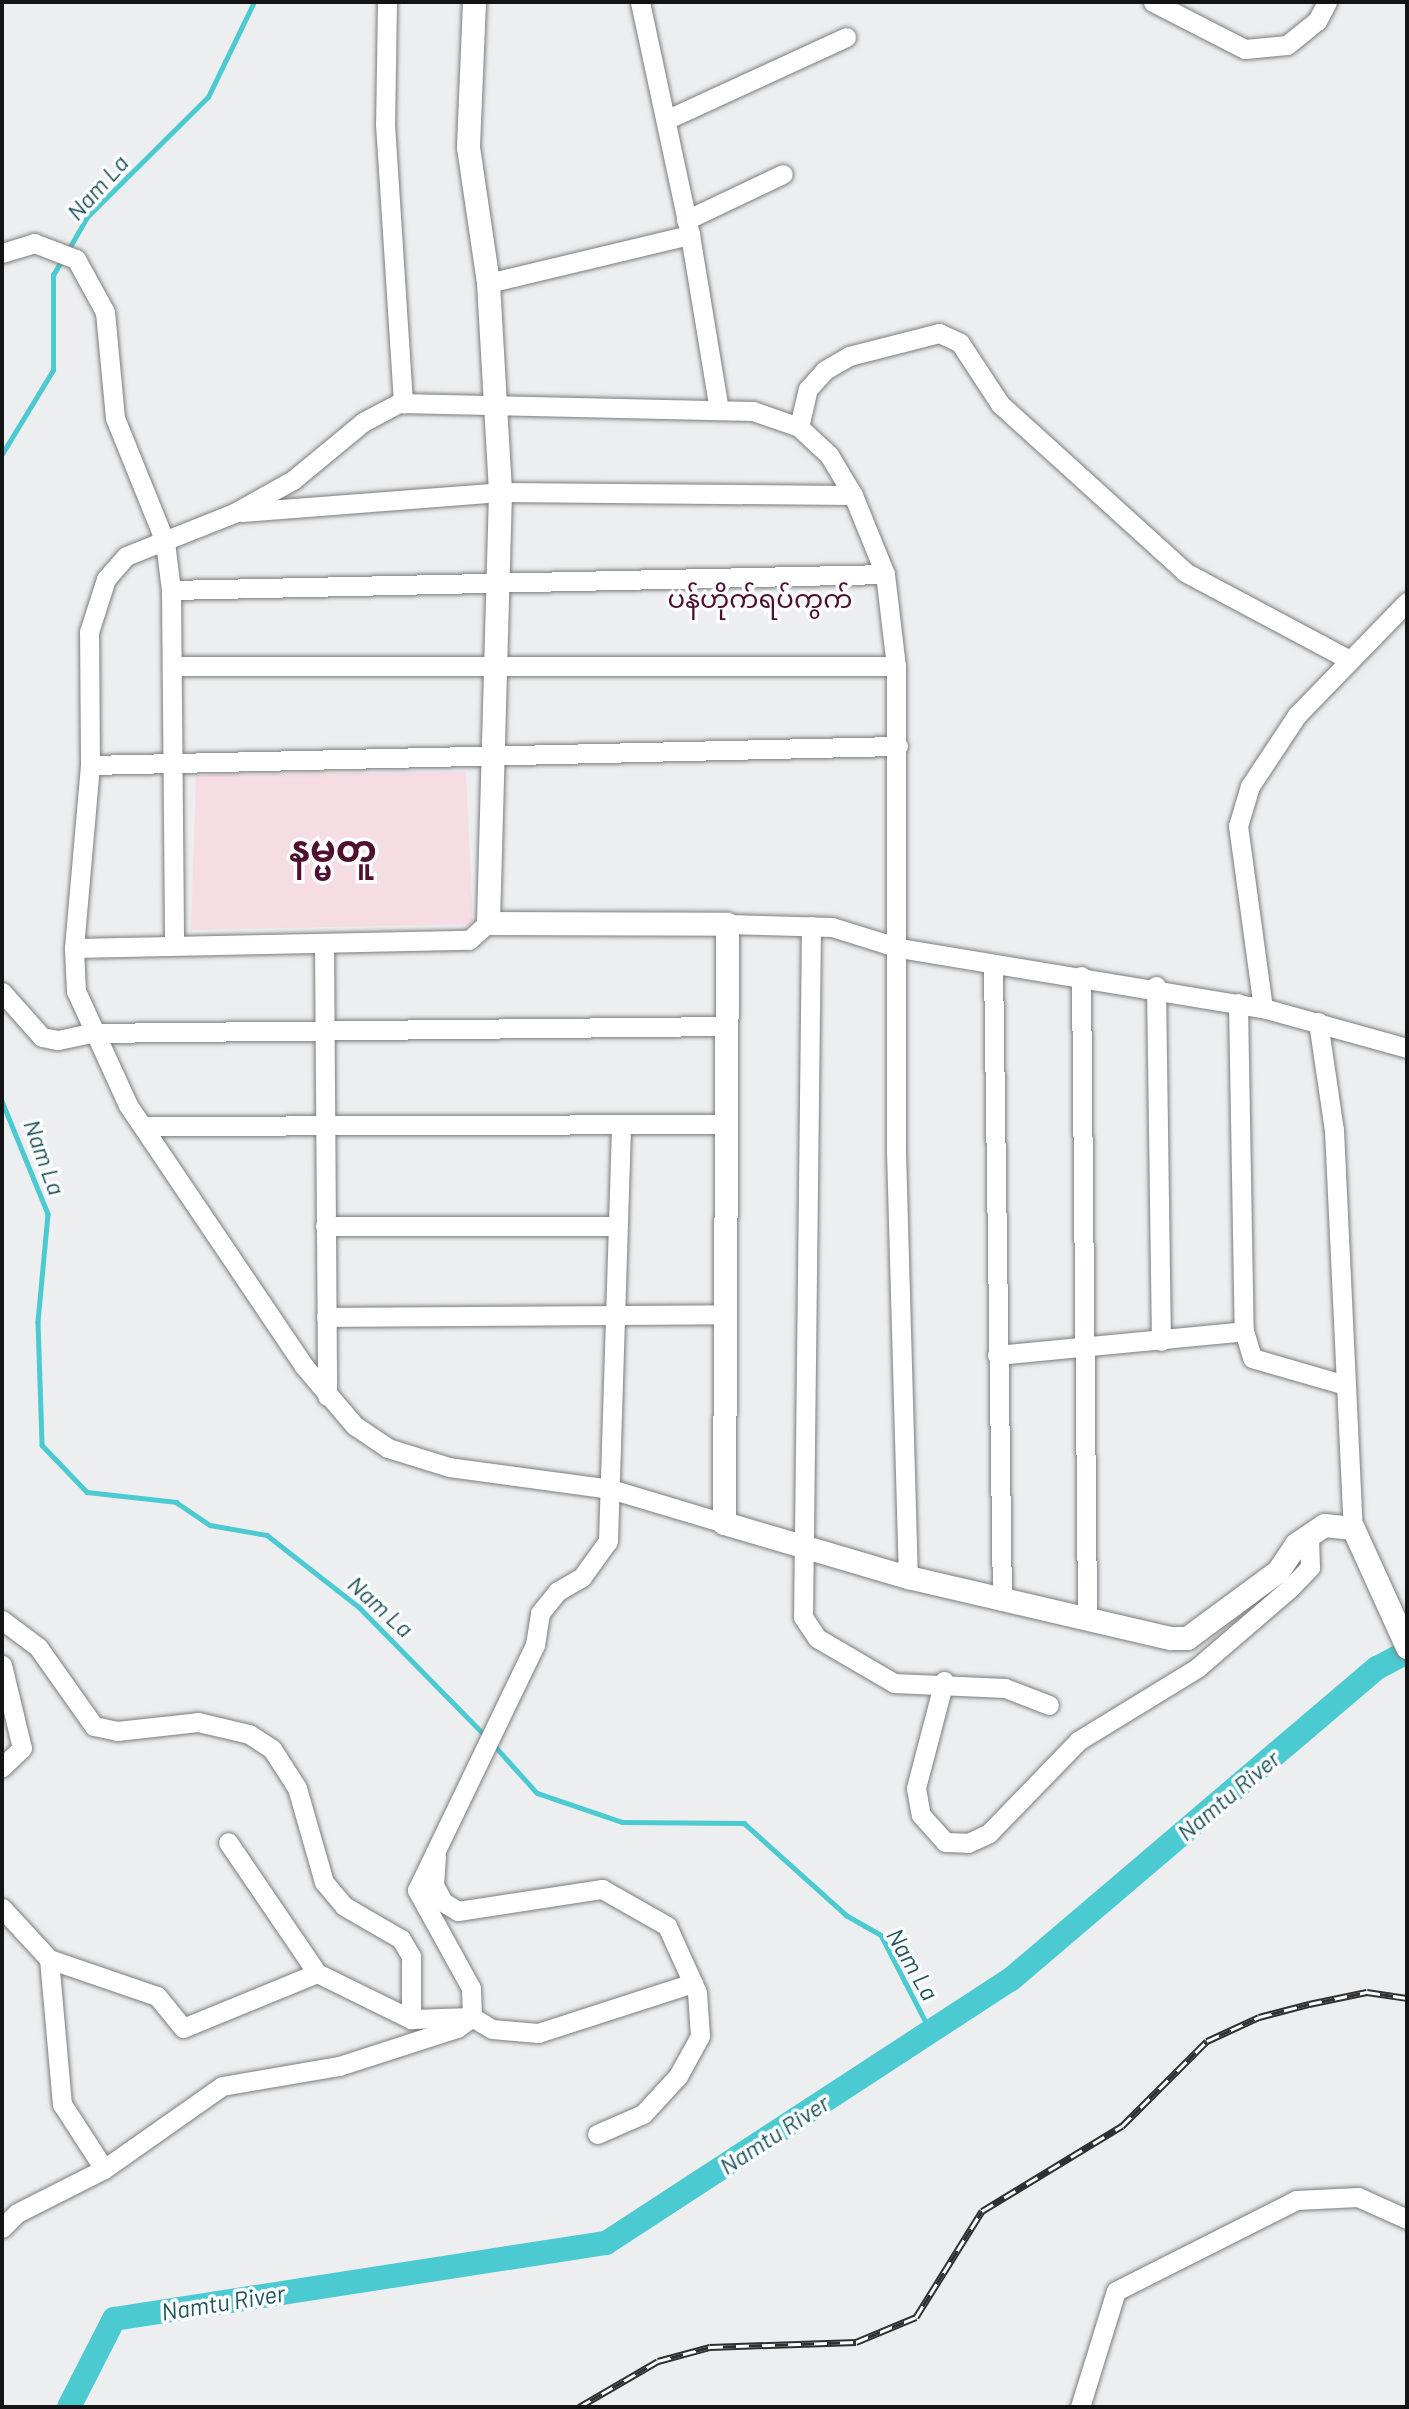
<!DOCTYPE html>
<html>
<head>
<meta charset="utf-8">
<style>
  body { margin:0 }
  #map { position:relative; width:1409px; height:2409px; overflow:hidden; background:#edeeef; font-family:Barlow,"Noto Sans Myanmar",sans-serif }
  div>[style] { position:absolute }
  .commercial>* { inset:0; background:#f6dde4 }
  .stream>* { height:4.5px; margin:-2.25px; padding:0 2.25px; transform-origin:2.25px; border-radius:2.25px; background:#4bcad1 }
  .river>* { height:24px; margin:-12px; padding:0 12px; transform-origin:12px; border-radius:12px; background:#4bcad1 }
  .roads { filter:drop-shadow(0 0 2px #7b7c7d) drop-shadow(0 0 2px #7b7c7d) }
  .minor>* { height:19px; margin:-9.5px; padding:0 9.5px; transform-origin:9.5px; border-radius:9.5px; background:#fff }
  .major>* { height:23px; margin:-11.5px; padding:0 11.5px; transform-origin:11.5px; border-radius:11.5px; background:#fff }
  .rail>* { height:7px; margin-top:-3.5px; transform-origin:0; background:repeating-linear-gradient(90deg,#fbfcfd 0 13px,#303031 0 26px); box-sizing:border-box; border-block:2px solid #303031 }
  span { translate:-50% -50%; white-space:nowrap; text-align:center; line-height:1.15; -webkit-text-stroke:7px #fbfcfd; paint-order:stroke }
  .water-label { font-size:24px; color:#1d5356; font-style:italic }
  .quarter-label { font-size:26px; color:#4f0f2f }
  .town-label { font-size:37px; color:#4f0f2f; font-weight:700 }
  .frame { position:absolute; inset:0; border:4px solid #141415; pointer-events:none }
</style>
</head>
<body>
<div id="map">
  <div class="commercial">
    <i style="clip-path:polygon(466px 772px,473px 924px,191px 930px,196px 775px)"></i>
  </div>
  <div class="stream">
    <i style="left:68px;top:250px;width:39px;rotate:-60deg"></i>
    <i style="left:88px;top:216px;width:169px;rotate:-44.8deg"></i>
    <i style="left:208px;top:97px;width:106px;rotate:-64.2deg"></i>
    <i style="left:2px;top:454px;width:98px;rotate:-58.7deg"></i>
    <i style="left:53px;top:370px;width:95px;rotate:-90deg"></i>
    <i style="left:53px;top:275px;width:17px;rotate:-59deg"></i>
    <i style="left:2px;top:1101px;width:122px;rotate:67.8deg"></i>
    <i style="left:48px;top:1214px;width:108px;rotate:95.3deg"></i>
    <i style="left:38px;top:1322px;width:123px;rotate:88.1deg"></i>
    <i style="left:42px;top:1445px;width:65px;rotate:46.2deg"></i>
    <i style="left:87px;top:1492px;width:90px;rotate:6.4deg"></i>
    <i style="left:176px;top:1502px;width:41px;rotate:34.1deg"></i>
    <i style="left:210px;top:1525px;width:58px;rotate:10deg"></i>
    <i style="left:267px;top:1535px;width:118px;rotate:38.1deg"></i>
    <i style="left:360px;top:1608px;width:180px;rotate:45.5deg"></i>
    <i style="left:494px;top:1745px;width:64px;rotate:48.1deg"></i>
    <i style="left:537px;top:1793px;width:90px;rotate:18.8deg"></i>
    <i style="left:622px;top:1822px;width:122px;rotate:0.5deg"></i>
    <i style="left:744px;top:1823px;width:137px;rotate:42deg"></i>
    <i style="left:846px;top:1915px;width:40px;rotate:29.7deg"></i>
    <i style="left:881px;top:1935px;width:109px;rotate:62.7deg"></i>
  </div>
  <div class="river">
    <i style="left:69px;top:2407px;width:99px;rotate:-62.9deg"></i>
    <i style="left:114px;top:2319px;width:498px;rotate:-8.8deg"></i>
    <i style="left:606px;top:2243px;width:482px;rotate:-33.1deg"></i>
    <i style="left:1010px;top:1980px;width:482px;rotate:-40.4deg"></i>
    <i style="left:1377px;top:1668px;width:34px;rotate:-28deg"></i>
  </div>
  <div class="roads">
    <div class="minor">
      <i style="left:387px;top:2px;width:122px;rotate:90.9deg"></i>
      <i style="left:385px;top:124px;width:280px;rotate:86.3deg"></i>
      <i style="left:640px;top:2px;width:238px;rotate:77.9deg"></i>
      <i style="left:690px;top:235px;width:172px;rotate:80.6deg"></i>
      <i style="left:1153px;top:2px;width:103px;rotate:27.1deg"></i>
      <i style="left:1245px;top:49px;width:42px;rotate:-5.4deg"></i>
      <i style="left:1287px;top:45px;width:38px;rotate:-39deg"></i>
      <i style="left:1317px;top:21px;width:21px;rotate:-62deg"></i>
      <i style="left:668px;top:119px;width:196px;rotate:-24.7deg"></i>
      <i style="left:686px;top:220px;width:107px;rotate:-25.4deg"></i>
      <i style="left:2px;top:253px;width:34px;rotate:-17deg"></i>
      <i style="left:34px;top:243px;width:45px;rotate:20.9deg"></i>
      <i style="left:76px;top:259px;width:60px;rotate:61.3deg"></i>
      <i style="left:105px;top:312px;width:106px;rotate:84.6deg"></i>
      <i style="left:115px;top:418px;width:134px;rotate:68deg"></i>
      <i style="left:165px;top:542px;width:48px;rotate:82.9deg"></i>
      <i style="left:171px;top:590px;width:354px;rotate:89.5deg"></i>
      <i style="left:488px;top:283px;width:208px;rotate:-13.4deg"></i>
      <i style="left:799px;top:427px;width:39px;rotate:-77deg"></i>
      <i style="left:808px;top:389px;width:25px;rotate:-48deg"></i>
      <i style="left:825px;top:370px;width:28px;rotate:-30deg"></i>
      <i style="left:849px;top:356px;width:93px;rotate:-14.3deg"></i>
      <i style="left:939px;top:333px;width:23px;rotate:25deg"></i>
      <i style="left:960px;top:343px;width:73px;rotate:56.7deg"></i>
      <i style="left:1000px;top:404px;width:250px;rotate:42.2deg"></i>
      <i style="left:1185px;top:572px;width:185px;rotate:28.1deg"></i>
      <i style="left:242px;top:512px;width:259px;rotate:-4.4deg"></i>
      <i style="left:500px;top:492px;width:353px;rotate:0.5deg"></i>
      <i style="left:171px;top:590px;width:714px;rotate:-1.28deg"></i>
      <i style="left:172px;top:666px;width:724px"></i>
      <i style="left:90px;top:765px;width:808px;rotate:-1.35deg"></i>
      <i style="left:727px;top:924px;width:105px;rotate:1.6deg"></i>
      <i style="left:832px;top:927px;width:70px;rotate:17.4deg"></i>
      <i style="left:899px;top:948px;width:369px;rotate:9.4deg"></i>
      <i style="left:1263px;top:1008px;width:149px;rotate:15.5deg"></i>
      <i style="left:811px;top:926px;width:691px;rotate:90.66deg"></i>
      <i style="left:803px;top:1617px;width:25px;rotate:56deg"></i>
      <i style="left:817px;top:1638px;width:89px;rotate:30.3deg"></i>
      <i style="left:894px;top:1683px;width:111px;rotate:2.6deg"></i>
      <i style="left:1005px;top:1688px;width:47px;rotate:21.1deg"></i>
      <i style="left:324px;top:943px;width:453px;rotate:89.6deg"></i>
      <i style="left:74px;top:948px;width:395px;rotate:-1.2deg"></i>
      <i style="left:469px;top:940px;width:25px;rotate:-42deg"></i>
      <i style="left:993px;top:964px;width:637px;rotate:89.19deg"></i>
      <i style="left:1081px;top:976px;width:639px;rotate:89.46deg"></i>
      <i style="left:1156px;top:986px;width:355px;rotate:89.2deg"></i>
      <i style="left:2px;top:992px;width:60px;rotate:48.4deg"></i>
      <i style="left:42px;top:1037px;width:16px;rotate:11deg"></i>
      <i style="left:58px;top:1040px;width:33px;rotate:-12deg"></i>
      <i style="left:90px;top:1033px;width:635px;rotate:-0.63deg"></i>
      <i style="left:1238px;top:1003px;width:328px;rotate:89deg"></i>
      <i style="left:1244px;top:1331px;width:28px;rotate:73deg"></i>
      <i style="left:1252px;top:1358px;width:94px;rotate:16.1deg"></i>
      <i style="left:1263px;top:1008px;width:184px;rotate:-97.8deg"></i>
      <i style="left:1238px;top:826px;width:42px;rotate:-73.3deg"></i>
      <i style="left:1250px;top:786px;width:85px;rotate:-56.5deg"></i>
      <i style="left:1297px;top:715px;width:158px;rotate:-45.8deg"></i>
      <i style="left:1318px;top:1022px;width:109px;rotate:81.6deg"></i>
      <i style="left:1334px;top:1130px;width:398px;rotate:87.3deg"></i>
      <i style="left:144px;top:1126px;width:578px;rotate:-0.2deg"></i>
      <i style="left:325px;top:1226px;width:293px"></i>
      <i style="left:326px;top:1317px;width:398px;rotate:-0.4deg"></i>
      <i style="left:997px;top:1355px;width:248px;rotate:-5.5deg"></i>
      <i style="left:724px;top:1523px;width:118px;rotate:-163.3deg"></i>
      <i style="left:611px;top:1489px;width:163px;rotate:-172.3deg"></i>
      <i style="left:449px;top:1467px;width:64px;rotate:-162.7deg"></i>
      <i style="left:388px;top:1448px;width:40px;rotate:-146deg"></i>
      <i style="left:355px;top:1426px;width:79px;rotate:-130.4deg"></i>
      <i style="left:304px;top:1366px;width:315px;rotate:-124deg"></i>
      <i style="left:128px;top:1105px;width:125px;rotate:-114.5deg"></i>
      <i style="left:76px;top:991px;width:43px;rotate:-92.7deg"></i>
      <i style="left:74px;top:948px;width:184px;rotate:-85deg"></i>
      <i style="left:90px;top:765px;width:133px;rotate:-90.4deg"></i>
      <i style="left:89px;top:632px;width:56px;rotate:-72.2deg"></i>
      <i style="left:106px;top:579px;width:30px;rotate:-49deg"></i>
      <i style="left:126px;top:556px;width:116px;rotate:-21.7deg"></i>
      <i style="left:234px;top:513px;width:68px;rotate:-29.2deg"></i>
      <i style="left:293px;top:480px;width:91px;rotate:-39.6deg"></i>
      <i style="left:363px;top:422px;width:41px;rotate:-27.8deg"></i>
      <i style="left:399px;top:403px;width:354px;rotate:1.3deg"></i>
      <i style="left:753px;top:411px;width:49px;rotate:19.2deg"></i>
      <i style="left:799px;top:427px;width:41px;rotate:43deg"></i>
      <i style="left:829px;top:455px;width:47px;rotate:59deg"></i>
      <i style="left:853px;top:495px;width:85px;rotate:67.9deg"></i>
      <i style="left:885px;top:574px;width:93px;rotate:83.2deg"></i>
      <i style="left:896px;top:666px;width:485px;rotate:90deg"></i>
      <i style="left:896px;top:1151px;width:426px;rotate:88.4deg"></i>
      <i style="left:2px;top:1620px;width:45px;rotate:36.9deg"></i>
      <i style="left:38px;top:1647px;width:97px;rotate:54.7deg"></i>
      <i style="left:94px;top:1726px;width:24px;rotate:12deg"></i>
      <i style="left:117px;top:1731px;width:81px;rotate:-6.3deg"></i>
      <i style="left:198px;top:1722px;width:52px;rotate:13.2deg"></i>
      <i style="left:249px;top:1734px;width:27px;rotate:33deg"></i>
      <i style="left:272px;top:1749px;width:46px;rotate:57.3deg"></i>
      <i style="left:297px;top:1788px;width:98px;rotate:74deg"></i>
      <i style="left:324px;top:1882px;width:31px;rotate:50deg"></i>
      <i style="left:344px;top:1906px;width:66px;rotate:30.1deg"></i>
      <i style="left:401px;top:1939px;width:20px;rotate:60deg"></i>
      <i style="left:411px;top:1956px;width:63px;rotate:90deg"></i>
      <i style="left:2px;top:1665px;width:85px;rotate:76.5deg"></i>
      <i style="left:22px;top:1748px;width:28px;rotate:136deg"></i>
      <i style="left:944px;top:1681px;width:111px;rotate:104.7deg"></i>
      <i style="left:916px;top:1788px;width:27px;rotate:80deg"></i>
      <i style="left:921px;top:1815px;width:36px;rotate:48deg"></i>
      <i style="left:945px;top:1842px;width:23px;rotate:2deg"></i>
      <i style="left:968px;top:1843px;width:23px;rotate:-25deg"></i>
      <i style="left:989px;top:1833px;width:128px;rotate:-45.9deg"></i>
      <i style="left:1078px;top:1741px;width:140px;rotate:-31.5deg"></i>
      <i style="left:1197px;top:1668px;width:123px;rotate:-40.7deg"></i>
      <i style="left:1290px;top:1588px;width:29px;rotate:-46deg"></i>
      <i style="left:1310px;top:1567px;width:33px;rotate:-92deg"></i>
      <i style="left:436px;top:1856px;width:29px;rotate:94deg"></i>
      <i style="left:434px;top:1885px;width:19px;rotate:62deg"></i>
      <i style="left:443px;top:1902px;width:17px;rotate:31deg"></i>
      <i style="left:458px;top:1911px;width:146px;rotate:-8.7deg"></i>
      <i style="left:602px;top:1889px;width:75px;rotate:29.6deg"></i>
      <i style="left:667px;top:1926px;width:72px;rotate:65.6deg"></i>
      <i style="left:697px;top:1992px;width:44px;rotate:86.1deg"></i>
      <i style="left:700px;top:2036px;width:46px;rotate:118.8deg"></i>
      <i style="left:678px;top:2076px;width:52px;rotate:132.6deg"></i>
      <i style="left:643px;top:2114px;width:50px;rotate:156.5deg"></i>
      <i style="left:2px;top:1908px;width:69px;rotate:47.3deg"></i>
      <i style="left:49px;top:1959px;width:114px;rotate:18.9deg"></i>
      <i style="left:157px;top:1996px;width:41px;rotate:50.9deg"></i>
      <i style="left:183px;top:2028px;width:145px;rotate:-22.3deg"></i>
      <i style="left:317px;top:1973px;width:158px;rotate:-124.2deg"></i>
      <i style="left:49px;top:1959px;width:146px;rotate:84.9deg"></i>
      <i style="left:62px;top:2104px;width:77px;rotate:57.1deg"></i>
      <i style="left:317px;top:1973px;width:105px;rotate:26.1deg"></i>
      <i style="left:411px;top:2019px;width:61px;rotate:-1.9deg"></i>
      <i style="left:472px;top:2017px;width:23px;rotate:31deg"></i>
      <i style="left:492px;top:2029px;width:46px;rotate:5deg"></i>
      <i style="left:538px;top:2033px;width:163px;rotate:-17.9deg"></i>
      <i style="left:2px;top:2228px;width:21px;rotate:-45deg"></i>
      <i style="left:17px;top:2213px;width:97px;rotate:-26.8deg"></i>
      <i style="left:104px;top:2169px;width:144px;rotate:-35.1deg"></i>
      <i style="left:222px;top:2086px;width:119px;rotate:-9.7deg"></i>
      <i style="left:339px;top:2066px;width:124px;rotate:-17.9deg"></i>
      <i style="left:457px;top:2028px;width:19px;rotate:-36deg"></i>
      <i style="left:472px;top:2017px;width:29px;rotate:-92deg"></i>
      <i style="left:471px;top:1988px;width:112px;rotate:-118.9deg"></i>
      <i style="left:417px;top:1890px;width:272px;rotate:-64.3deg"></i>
      <i style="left:535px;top:1645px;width:32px;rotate:-81deg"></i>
      <i style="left:540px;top:1613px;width:28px;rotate:-51deg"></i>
      <i style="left:558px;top:1591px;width:28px;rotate:-30deg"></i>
      <i style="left:582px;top:1577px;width:44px;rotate:-54.2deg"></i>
      <i style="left:608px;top:1541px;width:417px;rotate:-88.2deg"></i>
      <i style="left:1080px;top:2407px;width:121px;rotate:-72.8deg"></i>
      <i style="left:1116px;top:2291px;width:202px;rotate:-26.8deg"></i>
      <i style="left:1296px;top:2200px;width:62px;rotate:-2.8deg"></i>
      <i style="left:1358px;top:2197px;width:54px;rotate:24.2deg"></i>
    </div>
    <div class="major">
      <i style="left:474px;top:2px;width:145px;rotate:92.4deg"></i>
      <i style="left:468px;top:147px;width:137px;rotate:81.6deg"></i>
      <i style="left:488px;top:283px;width:209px;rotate:86.7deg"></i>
      <i style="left:500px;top:492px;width:431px;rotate:91.6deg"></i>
      <i style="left:488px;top:923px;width:239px;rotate:0.2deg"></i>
      <i style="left:727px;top:924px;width:599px;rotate:90.29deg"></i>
      <i style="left:724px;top:1523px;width:192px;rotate:16.4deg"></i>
      <i style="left:908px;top:1577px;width:270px;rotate:13.1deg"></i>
      <i style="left:1171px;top:1638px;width:16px"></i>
      <i style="left:1187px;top:1638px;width:113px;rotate:-36.4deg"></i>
      <i style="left:1278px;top:1571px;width:32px;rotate:-56deg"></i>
      <i style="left:1296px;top:1544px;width:34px;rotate:-34deg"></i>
      <i style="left:1324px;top:1525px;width:29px;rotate:6deg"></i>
      <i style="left:1353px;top:1528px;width:131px;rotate:65.6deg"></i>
    </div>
  </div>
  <div class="rail">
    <i style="left:579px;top:2407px;width:91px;rotate:-30.2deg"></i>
    <i style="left:658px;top:2361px;width:54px;rotate:-15.1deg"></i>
    <i style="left:710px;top:2347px;width:146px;rotate:-2deg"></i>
    <i style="left:856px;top:2342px;width:65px;rotate:-22.6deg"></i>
    <i style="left:916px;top:2317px;width:125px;rotate:-58.1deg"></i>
    <i style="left:982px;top:2211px;width:164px;rotate:-31.3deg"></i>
    <i style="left:1122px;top:2126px;width:120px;rotate:-45deg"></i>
    <i style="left:1207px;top:2041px;width:57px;rotate:-24.8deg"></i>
    <i style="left:1259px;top:2017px;width:52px;rotate:-14.6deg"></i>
    <i style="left:1309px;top:2004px;width:59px;rotate:-11.7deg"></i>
    <i style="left:1367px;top:1992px;width:40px;rotate:8.5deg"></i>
  </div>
  <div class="water-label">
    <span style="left:97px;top:187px;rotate:-48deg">Nam La</span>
    <span style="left:45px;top:1157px;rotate:70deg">Nam La</span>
    <span style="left:381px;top:1606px;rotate:42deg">Nam La</span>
    <span style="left:1228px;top:1795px;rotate:-40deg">Namtu River</span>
    <span style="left:913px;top:1964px;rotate:60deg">Nam La</span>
    <span style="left:774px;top:2134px;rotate:-33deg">Namtu River</span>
    <span style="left:223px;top:2302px;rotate:-9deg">Namtu River</span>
  </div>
  <div class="quarter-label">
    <span style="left:760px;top:598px">ပန်ဟိုက်ရပ်ကွက်</span>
  </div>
  <div class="town-label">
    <span style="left:333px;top:847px">နမ္မတူ</span>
  </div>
  <div class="frame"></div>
</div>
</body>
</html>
